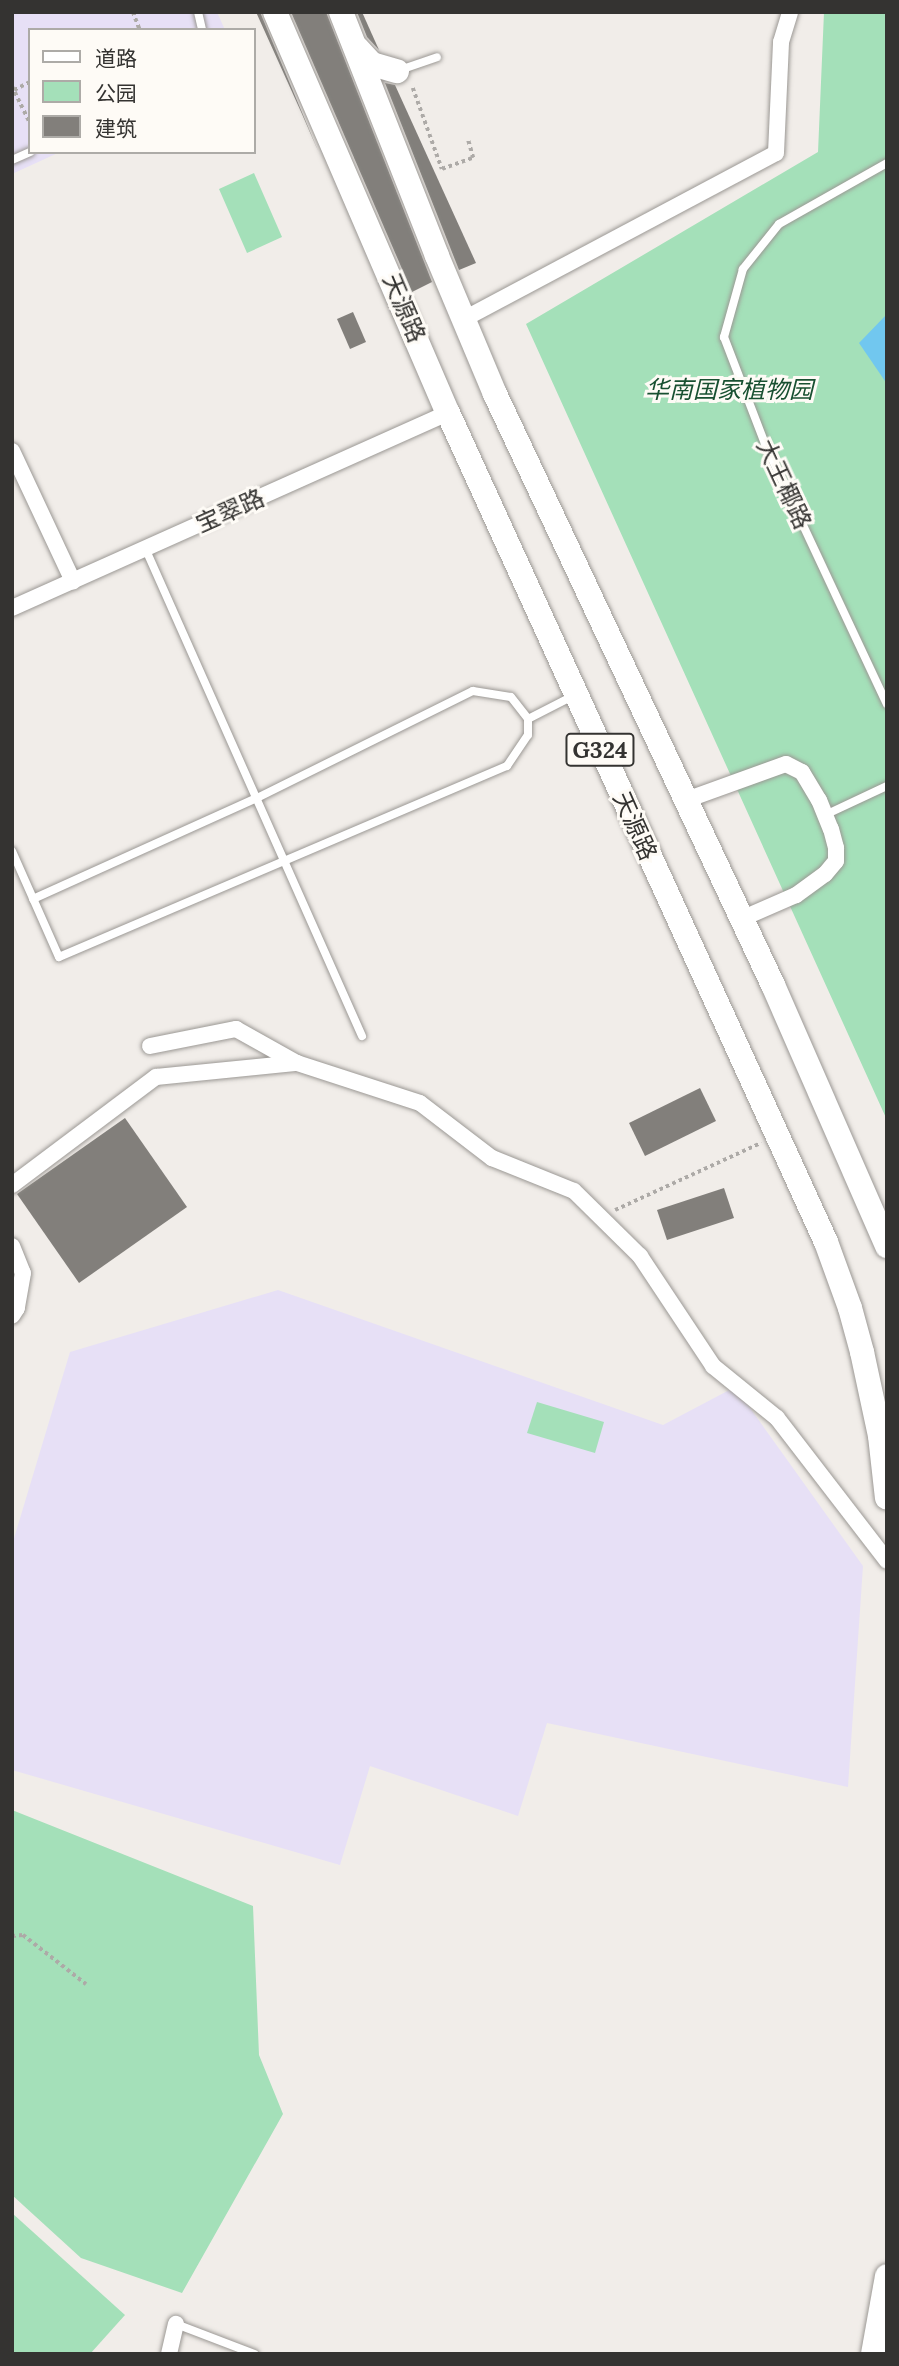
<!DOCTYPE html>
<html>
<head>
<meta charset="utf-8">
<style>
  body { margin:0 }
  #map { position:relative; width:899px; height:2366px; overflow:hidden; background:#f1ede9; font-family:Lora,"Noto Sans SC",serif }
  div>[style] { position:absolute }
  .education>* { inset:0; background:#e7e0f6 }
  .green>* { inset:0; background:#a4e0b9 }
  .water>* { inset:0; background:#71c7ef }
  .building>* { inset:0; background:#827f7b }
  .path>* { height:3.5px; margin-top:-1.75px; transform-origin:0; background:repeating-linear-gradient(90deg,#adaaa7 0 3.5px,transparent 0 7px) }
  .roads { filter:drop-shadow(0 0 2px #9b9894) drop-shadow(0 0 2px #9b9894) }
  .service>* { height:8px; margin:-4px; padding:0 4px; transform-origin:4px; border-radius:4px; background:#fff }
  .minor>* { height:16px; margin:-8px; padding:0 8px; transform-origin:8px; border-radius:8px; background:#fff }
  .trunk>* { height:24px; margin:-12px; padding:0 12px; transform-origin:12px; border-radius:12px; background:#fff }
  span { translate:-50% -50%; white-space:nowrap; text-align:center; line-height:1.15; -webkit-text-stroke:6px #fefbf6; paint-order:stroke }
  .shield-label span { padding:2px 5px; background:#fefbf6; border:2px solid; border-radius:5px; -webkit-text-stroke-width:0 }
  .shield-label { font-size:23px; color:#343331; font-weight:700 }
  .street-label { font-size:24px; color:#343331 }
  .park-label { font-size:24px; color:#185031; font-style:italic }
  .frame { position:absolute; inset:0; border:14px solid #343331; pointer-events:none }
  .legend { position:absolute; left:28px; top:28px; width:228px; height:126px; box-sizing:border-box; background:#fefbf6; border:2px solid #adaba7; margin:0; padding:9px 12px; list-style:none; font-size:21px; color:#343331 }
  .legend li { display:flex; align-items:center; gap:14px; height:35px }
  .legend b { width:35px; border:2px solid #adaba7 }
</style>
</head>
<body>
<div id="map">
  <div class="education">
    <i style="clip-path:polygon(12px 12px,217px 12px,225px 30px,30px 30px,30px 152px,60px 152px,12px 174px)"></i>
    <i style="clip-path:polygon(278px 1290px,663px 1425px,735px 1387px,863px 1566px,848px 1787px,547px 1723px,518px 1816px,370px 1766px,340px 1865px,12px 1770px,12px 1545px,70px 1352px)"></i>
  </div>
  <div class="green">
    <i style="clip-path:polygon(824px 12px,887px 12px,887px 1120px,526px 324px,818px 152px)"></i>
    <i style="clip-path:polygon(254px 173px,282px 237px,247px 253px,219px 189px)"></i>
    <i style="clip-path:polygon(537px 1402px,604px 1422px,595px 1453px,527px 1433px)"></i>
    <i style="clip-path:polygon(12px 1810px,253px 1906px,259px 2055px,283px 2114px,182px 2293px,81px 2258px,12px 2195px)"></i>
    <i style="clip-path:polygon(12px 2213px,125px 2315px,90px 2354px,12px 2354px)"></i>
  </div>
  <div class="water">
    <i style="clip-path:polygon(887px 314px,887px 384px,859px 343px)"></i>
  </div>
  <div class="building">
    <i style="clip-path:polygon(256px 12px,260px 12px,319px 153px,302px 114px)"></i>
    <i style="clip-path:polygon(291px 12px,326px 12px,432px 282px,412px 292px)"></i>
    <i style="clip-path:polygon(357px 12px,362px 12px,379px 50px,367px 37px)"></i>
    <i style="clip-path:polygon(385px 83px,395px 85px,476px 263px,459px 270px)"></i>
    <i style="clip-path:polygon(353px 312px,366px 342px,350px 349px,337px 319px)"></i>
    <i style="clip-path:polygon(700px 1088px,716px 1121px,645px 1156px,629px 1123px)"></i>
    <i style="clip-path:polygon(125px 1118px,187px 1207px,79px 1283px,17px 1194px)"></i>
    <i style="clip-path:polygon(724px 1188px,734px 1218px,667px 1240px,657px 1210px)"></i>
  </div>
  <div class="path">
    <i style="left:133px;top:12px;width:19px;rotate:69deg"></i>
    <i style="left:12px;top:86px;width:41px;rotate:64.1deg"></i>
    <i style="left:413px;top:88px;width:86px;rotate:70.3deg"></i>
    <i style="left:442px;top:169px;width:33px;rotate:-20deg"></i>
    <i style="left:473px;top:158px;width:19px;rotate:-106deg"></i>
    <i style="left:14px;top:90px;width:18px;rotate:-27deg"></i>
    <i style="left:615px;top:1210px;width:161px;rotate:-24.7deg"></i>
    <i style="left:12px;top:1936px;width:11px;rotate:-5deg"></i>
    <i style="left:23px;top:1935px;width:80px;rotate:37.9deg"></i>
  </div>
  <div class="roads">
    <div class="service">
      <i style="left:198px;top:12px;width:18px;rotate:77deg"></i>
      <i style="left:400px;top:70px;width:39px;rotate:-19deg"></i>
      <i style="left:12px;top:160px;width:20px;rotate:-24deg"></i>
      <i style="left:887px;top:163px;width:124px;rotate:150.5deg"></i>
      <i style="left:779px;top:224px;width:58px;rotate:128.7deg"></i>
      <i style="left:743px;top:269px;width:71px;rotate:105.6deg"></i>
      <i style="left:724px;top:337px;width:115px;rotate:69deg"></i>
      <i style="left:765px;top:444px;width:287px;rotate:64.9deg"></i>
      <i style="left:146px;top:550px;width:532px;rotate:66.04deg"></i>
      <i style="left:825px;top:815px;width:68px;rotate:-25.1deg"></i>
      <i style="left:12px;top:851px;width:116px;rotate:66.1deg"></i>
      <i style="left:59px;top:957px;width:487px;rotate:-23.1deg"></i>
      <i style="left:507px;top:766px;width:37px;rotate:-56deg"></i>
      <i style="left:528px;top:735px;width:16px;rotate:-90deg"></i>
      <i style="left:33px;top:899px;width:246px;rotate:-24.3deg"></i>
      <i style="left:257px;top:798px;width:241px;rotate:-26.4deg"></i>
      <i style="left:473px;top:691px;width:38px;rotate:9deg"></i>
      <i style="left:511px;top:697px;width:28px;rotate:52deg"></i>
      <i style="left:528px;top:719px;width:51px;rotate:-27.1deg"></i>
      <i style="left:176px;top:2324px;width:84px;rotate:21deg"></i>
    </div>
    <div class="minor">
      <i style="left:464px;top:319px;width:353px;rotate:-28deg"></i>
      <i style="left:776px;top:153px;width:111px;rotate:-87.4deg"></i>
      <i style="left:781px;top:42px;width:31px;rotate:-73deg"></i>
      <i style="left:12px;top:451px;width:144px;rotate:64.9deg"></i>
      <i style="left:12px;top:608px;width:478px;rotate:-24.1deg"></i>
      <i style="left:686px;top:800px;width:106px;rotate:-19.8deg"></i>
      <i style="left:786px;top:764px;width:18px;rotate:27deg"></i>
      <i style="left:802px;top:772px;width:33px;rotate:59deg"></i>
      <i style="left:819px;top:800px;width:31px;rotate:68deg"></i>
      <i style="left:831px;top:829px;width:20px;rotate:75deg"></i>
      <i style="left:836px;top:848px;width:13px;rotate:90deg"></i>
      <i style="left:836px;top:861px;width:17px;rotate:130deg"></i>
      <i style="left:825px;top:874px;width:36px;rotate:144deg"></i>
      <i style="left:796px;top:895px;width:60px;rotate:156.4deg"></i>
      <i style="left:150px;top:1046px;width:88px;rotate:-11.2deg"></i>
      <i style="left:236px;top:1029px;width:68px;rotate:29.2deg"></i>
      <i style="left:12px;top:1185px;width:180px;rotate:-36.9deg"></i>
      <i style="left:156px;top:1077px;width:142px;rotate:-5.7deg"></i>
      <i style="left:297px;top:1063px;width:129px;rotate:18deg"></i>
      <i style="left:420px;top:1103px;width:91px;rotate:37.4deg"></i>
      <i style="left:492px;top:1158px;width:88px;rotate:21.9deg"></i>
      <i style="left:574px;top:1191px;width:93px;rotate:44.6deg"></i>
      <i style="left:640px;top:1256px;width:132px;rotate:56.4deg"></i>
      <i style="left:713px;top:1366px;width:82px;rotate:39.1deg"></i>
      <i style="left:777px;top:1418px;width:180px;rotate:52.4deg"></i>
      <i style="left:12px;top:1246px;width:29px;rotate:68deg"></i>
      <i style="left:23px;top:1273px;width:36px;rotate:100deg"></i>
      <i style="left:17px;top:1308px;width:9px;rotate:122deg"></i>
      <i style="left:169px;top:2354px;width:31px;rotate:-77deg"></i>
    </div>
    <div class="trunk">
      <i style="left:275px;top:12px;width:437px;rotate:66.7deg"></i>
      <i style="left:448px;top:413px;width:911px;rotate:65.49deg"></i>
      <i style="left:826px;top:1242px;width:70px;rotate:70deg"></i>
      <i style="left:850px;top:1308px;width:46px;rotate:74.7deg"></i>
      <i style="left:862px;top:1352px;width:86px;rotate:77.9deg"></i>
      <i style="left:880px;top:1436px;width:62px;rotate:83.6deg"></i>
      <i style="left:341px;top:12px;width:262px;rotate:68.5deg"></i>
      <i style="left:437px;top:256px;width:150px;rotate:67.2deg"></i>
      <i style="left:495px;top:394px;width:653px;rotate:64.81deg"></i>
      <i style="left:773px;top:985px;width:285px;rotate:66.4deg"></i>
      <i style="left:357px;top:48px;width:22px;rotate:47deg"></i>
      <i style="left:372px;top:64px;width:26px;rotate:16deg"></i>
      <i style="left:873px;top:2354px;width:79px;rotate:-79.8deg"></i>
    </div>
  </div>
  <div class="shield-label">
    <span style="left:600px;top:750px">G324</span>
  </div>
  <div class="street-label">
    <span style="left:404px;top:308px;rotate:67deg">天源路</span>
    <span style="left:784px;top:484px;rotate:65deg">大王椰路</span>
    <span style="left:230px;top:511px;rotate:-24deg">宝翠路</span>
    <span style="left:635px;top:826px;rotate:66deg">天源路</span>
  </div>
  <div class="park-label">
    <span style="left:729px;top:390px">华南国家植物园</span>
  </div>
  <div class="frame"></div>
  <ul class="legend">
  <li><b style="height:9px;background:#fff"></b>道路</li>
  <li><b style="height:19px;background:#a4e0b9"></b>公园</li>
  <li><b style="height:19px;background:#827f7b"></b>建筑</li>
  </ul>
</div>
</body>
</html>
